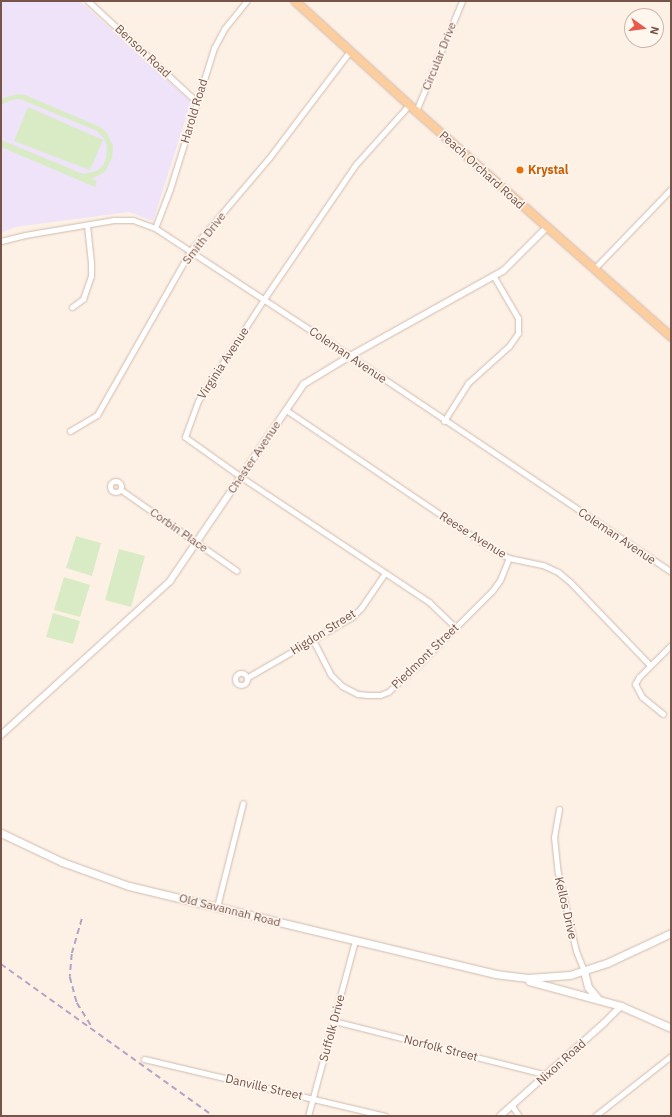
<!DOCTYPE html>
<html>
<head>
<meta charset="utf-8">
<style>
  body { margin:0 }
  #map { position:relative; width:672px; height:1117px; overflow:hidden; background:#fdf1e6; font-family:"IBM Plex Sans",sans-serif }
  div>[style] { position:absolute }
  .education>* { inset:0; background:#eee3f9 }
  .green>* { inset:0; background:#d9ebc4 }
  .roads { filter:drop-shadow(0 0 1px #d1baae) drop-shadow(0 0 1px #d1baae) }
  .minor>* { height:5px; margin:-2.5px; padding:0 2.5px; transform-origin:2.5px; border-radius:2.5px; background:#fff }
  .minor>.ring { margin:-2.5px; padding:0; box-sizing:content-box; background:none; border:5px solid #fff; border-radius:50% }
  .tertiary>* { height:6px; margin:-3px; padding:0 3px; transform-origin:3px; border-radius:3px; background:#fff }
  .secondary>* { height:7px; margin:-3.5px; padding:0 3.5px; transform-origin:3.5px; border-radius:3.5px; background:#fff }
  .primary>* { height:8px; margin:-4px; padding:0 4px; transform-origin:4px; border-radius:4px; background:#fbcd9f }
  .rail>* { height:1.5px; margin-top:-0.75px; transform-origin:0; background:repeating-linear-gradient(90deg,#b2a4c7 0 6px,transparent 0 10px) }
  .dots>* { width:11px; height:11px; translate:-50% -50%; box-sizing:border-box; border:2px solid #fff6ed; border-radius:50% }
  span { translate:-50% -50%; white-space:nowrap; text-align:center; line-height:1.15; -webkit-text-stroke:3.5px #fff6ed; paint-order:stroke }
  .street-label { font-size:12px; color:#77544a }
  .food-label { font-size:12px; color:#c56008; font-weight:700 }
  .left { translate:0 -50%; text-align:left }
  .frame { position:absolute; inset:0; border:2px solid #77544a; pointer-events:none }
  .north { position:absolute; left:624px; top:8px; width:40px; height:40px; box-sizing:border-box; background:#fff6ed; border:1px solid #c9b5ac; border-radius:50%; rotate:104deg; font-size:11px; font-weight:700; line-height:16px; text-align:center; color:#77544a }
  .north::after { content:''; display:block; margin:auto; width:14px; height:18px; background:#e75a4b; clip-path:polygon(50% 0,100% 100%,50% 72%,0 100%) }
</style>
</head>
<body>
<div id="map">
  <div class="education">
    <i style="clip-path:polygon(1px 1px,80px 1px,191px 102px,153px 221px,129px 212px,15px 227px,1px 233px)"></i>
  </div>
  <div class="green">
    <i style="clip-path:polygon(17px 94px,25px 95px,100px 127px,107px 133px,113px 146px,112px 158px,105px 172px,91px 179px,97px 181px,95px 187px,1px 147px,1px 140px,83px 174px,96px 171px,102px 167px,106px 159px,107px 146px,104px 138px,97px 131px,20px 99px,11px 100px,1px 105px,1px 99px)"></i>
    <i style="clip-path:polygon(28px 107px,103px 140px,90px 170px,14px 141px)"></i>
    <i style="clip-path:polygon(76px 536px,101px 543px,92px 576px,66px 568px)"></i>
    <i style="clip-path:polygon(119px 549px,145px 556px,131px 607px,105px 600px)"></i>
    <i style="clip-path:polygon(64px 577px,90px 585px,80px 617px,54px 610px)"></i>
    <i style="clip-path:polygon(53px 613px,80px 621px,73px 644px,46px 637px)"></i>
  </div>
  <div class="roads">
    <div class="minor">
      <i style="left:88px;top:1px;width:147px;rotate:42.8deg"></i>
      <i style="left:409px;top:105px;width:79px;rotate:131.9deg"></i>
      <i style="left:356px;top:164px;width:163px;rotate:124.3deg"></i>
      <i style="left:264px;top:299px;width:121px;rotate:122.9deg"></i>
      <i style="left:198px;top:401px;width:38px;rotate:110deg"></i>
      <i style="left:185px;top:437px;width:69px;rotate:35.5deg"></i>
      <i style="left:241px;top:477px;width:226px;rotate:33.6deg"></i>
      <i style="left:429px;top:602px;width:36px;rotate:44deg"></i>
      <i style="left:416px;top:111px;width:119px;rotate:-67.3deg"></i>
      <i style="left:155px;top:228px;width:42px;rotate:-69deg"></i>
      <i style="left:170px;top:189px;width:148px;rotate:-72.7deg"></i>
      <i style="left:214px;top:48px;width:21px;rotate:-62deg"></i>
      <i style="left:224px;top:29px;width:36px;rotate:-51deg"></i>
      <i style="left:1px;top:241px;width:25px;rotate:-14deg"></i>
      <i style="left:25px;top:235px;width:90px;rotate:-9.6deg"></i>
      <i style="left:114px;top:220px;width:19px"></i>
      <i style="left:133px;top:220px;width:23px;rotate:20deg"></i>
      <i style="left:155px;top:228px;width:233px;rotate:33.3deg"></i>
      <i style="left:350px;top:356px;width:387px;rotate:33.9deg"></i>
      <i style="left:594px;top:269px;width:111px;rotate:-46.1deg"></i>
      <i style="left:72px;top:307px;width:14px;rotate:-36deg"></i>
      <i style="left:83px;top:299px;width:24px;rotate:-71deg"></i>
      <i style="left:91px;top:276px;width:13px;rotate:-90deg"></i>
      <i style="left:91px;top:263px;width:38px;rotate:-96deg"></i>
      <i style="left:286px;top:410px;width:243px;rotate:34.1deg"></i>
      <i style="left:487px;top:546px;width:25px;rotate:29deg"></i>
      <i style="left:509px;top:558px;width:35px;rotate:12deg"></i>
      <i style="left:543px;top:565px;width:17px;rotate:25deg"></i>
      <i style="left:558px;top:572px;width:17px;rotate:40deg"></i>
      <i style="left:571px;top:583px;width:114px;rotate:46.1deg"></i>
      <i style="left:444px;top:421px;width:45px;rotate:-57.7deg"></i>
      <i style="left:468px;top:383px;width:55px;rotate:-42.1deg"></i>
      <i style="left:509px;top:346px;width:16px;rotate:-55deg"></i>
      <i style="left:518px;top:333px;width:15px;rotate:-90deg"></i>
      <i style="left:518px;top:318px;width:48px;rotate:-120.3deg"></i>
      <i style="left:70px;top:431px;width:31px;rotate:-31deg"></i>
      <i style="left:97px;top:415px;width:189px;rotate:-60.4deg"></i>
      <i style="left:190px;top:251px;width:122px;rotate:-49.7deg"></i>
      <i style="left:269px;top:158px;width:134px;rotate:-52.9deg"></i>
      <i class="ring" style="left:110.5px;top:481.5px;width:6px;height:6px"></i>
      <i style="left:121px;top:490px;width:141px;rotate:34.9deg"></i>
      <i style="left:313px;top:640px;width:39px;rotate:63deg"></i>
      <i style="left:331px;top:675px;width:16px;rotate:45deg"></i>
      <i style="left:342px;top:686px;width:18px;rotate:27deg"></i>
      <i style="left:358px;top:694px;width:10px;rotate:6deg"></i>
      <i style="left:368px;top:695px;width:12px"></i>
      <i style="left:380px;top:695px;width:9px;rotate:-21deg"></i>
      <i style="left:388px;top:692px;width:39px;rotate:-42deg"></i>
      <i style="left:417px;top:666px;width:106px;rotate:-45deg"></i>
      <i style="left:492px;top:591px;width:14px;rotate:-54deg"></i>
      <i style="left:500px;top:580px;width:24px;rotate:-68deg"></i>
      <i class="ring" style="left:235px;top:673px;width:7px;height:7px"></i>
      <i style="left:248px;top:677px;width:120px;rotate:-30deg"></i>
      <i style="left:352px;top:617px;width:13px;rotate:-45deg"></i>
      <i style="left:361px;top:608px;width:42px;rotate:-55.6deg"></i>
      <i style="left:663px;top:714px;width:27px;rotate:-141deg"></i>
      <i style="left:642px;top:697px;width:15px;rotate:-118deg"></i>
      <i style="left:635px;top:684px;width:8px;rotate:-60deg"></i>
      <i style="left:639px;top:677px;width:45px;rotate:-45deg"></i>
      <i style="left:559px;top:809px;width:28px;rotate:100deg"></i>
      <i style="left:554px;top:837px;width:36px;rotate:84deg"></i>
      <i style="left:558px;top:873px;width:80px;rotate:77deg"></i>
      <i style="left:576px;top:951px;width:22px;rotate:68deg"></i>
      <i style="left:217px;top:907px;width:107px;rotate:-76deg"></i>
      <i style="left:334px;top:1021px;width:220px;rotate:14.2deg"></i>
      <i style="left:144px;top:1059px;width:248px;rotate:13.3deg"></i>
      <i style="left:512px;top:1106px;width:12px;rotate:55deg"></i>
      <i style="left:308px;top:1116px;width:181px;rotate:-75deg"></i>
      <i style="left:595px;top:1116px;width:97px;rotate:-38.3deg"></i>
    </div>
    <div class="tertiary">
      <i style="left:1px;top:735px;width:229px;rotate:-42.3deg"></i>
      <i style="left:170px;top:581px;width:238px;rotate:-55.8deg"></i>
      <i style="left:304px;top:384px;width:54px;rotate:-31.3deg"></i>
      <i style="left:350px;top:356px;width:175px;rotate:-29.1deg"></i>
      <i style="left:503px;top:271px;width:61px;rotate:-45deg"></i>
      <i style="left:500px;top:1116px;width:140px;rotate:-41.8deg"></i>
      <i style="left:604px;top:1023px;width:24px;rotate:-45deg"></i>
    </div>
    <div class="secondary">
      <i style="left:1px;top:833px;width:68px;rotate:25.4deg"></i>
      <i style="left:62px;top:862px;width:71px;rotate:19.7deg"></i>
      <i style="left:129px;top:886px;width:376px;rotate:13.5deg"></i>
      <i style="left:495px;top:974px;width:33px;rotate:7deg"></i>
      <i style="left:528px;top:978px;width:42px;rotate:-4.1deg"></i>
      <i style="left:570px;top:975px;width:39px;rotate:-18deg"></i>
      <i style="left:607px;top:963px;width:71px;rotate:-25.1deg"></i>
      <i style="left:584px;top:971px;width:16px;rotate:76deg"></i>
      <i style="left:588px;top:987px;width:17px;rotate:50deg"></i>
      <i style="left:529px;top:981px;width:95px;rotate:15.2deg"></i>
      <i style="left:621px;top:1006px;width:55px;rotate:23.7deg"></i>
    </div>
    <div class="primary">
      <i style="left:295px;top:1px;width:164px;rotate:42.3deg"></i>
      <i style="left:416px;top:111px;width:341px;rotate:41.5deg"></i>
    </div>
  </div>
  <div class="rail">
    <i style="left:82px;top:919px;width:36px;rotate:106deg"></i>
    <i style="left:72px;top:954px;width:23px;rotate:95deg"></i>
    <i style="left:70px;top:977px;width:27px;rotate:75deg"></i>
    <i style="left:77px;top:1003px;width:26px;rotate:58deg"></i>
    <i style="left:1px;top:964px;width:261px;rotate:35.6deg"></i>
  </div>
  <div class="dots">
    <i style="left:520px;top:170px;background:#e8710a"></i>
  </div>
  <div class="street-label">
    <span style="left:143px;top:51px;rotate:43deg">Benson Road</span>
    <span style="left:439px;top:56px;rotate:-68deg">Circular Drive</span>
    <span style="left:194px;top:111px;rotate:-73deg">Harold Road</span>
    <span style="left:482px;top:170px;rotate:42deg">Peach Orchard Road</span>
    <span style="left:204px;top:238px;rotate:-52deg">Smith Drive</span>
    <span style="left:348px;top:355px;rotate:34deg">Coleman Avenue</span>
    <span style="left:223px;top:363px;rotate:-57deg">Virginia Avenue</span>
    <span style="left:254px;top:457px;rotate:-56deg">Chester Avenue</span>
    <span style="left:179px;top:530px;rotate:35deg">Corbin Place</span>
    <span style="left:473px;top:535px;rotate:32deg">Reese Avenue</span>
    <span style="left:617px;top:536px;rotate:34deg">Coleman Avenue</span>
    <span style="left:323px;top:632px;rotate:-32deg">Higdon Street</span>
    <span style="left:425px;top:656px;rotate:-44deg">Piedmont Street</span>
    <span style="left:566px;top:908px;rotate:77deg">Kellos Drive</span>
    <span style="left:230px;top:910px;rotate:14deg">Old Savannah Road</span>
    <span style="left:332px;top:1028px;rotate:-75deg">Suffolk Drive</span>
    <span style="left:441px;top:1048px;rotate:14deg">Norfolk Street</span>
    <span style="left:561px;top:1062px;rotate:-42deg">Nixon Road</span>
    <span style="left:264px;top:1087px;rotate:13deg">Danville Street</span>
  </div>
  <div class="food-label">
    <span class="left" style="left:528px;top:170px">Krystal</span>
  </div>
  <div class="frame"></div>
  <div class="north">N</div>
</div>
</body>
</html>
